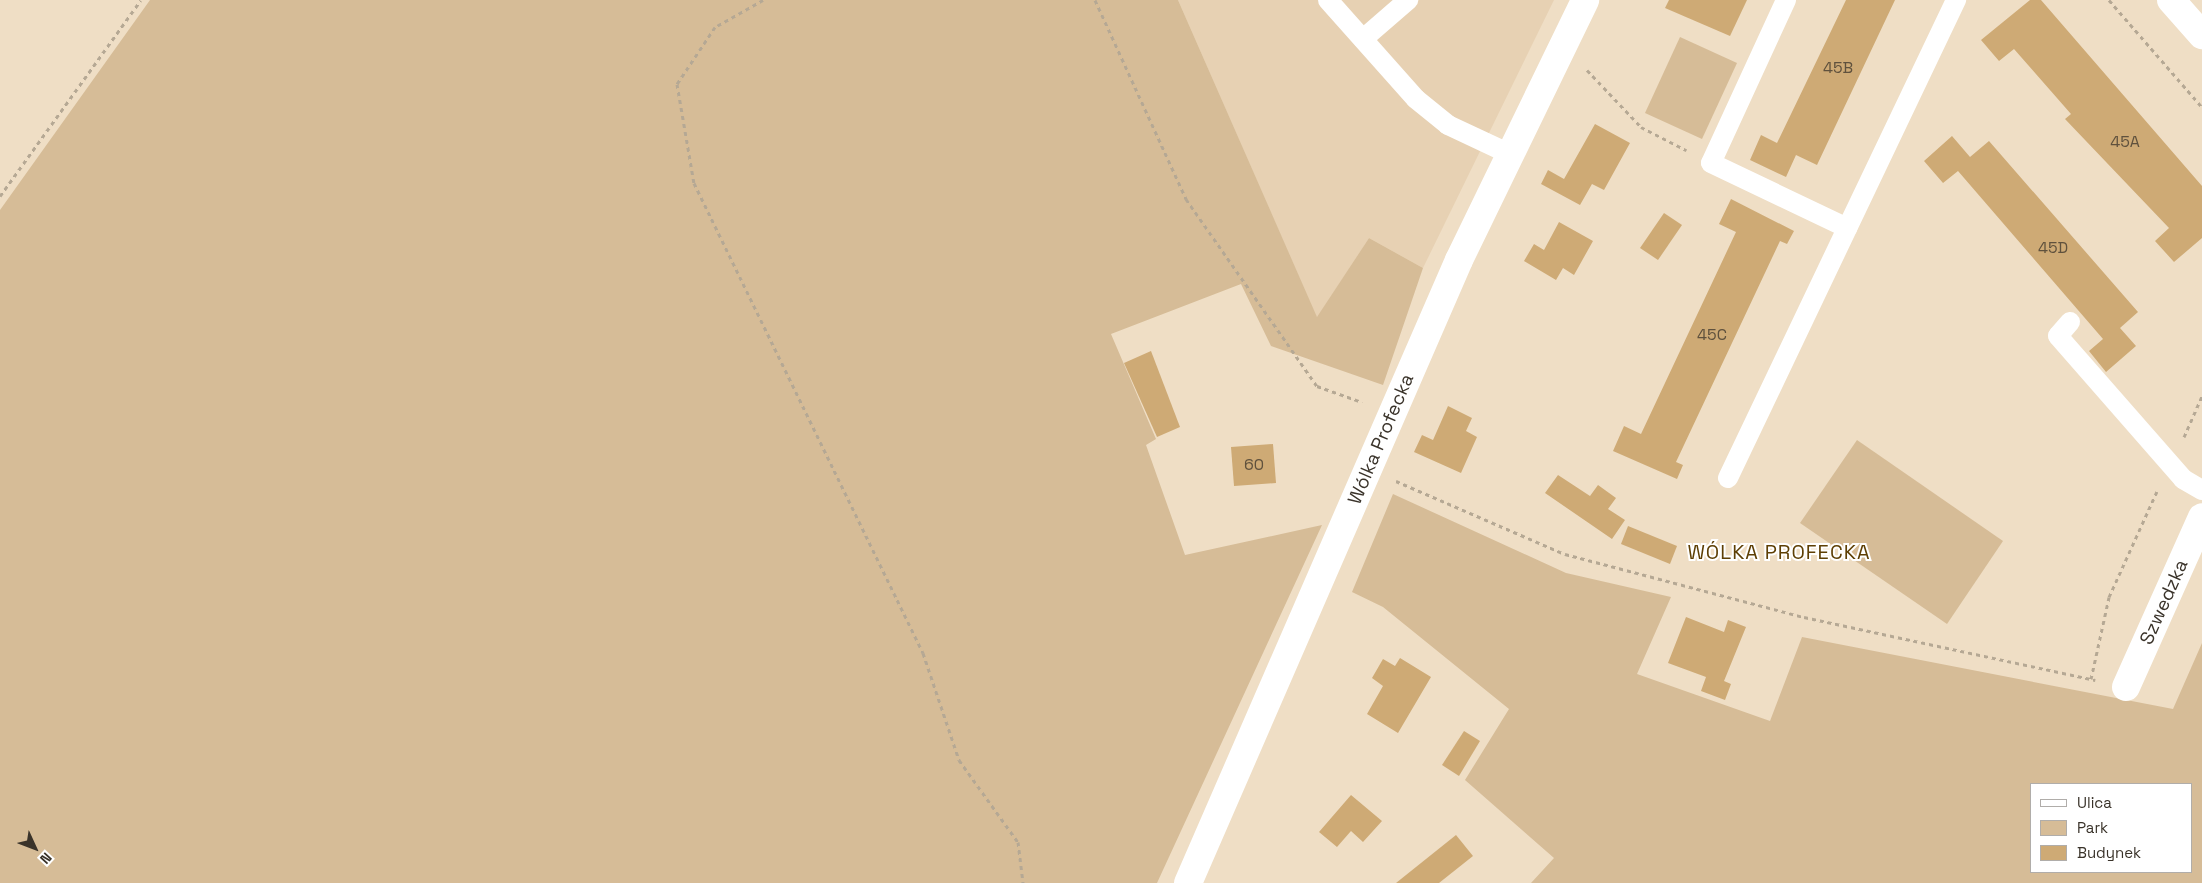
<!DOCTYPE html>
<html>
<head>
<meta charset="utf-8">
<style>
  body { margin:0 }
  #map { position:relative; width:2202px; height:883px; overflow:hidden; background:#efdec5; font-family:"Space Grotesk",sans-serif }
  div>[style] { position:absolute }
  .built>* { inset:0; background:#e7d1b3 }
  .green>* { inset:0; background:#d6bc97 }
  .building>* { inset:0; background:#ceaa75 }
  .path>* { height:3px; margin-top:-1.5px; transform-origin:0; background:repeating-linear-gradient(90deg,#b5a894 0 4px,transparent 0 8px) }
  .service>* { height:20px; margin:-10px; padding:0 10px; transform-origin:10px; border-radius:10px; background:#fff }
  .minor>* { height:28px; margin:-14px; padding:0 14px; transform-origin:14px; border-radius:14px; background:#fff }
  span { translate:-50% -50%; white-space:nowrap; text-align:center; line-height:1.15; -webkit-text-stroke:4px #fff; paint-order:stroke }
  .number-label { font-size:16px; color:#5f513d }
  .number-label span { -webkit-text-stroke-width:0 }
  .street-label { font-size:19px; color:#3a332a }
  .neighbourhood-label { font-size:20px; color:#5e3f04; letter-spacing:1px }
  .legend { position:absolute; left:2030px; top:783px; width:162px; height:90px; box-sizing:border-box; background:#fff; border:1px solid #b0adaa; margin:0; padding:6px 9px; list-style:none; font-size:15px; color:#3a332a }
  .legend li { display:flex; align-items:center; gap:10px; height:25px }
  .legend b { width:25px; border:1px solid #b0adaa }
  .north { position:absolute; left:10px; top:823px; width:50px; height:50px; -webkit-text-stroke:4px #fff; paint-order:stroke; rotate:133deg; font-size:14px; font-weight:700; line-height:20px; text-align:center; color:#3a332a }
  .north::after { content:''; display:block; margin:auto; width:18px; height:22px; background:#3a332a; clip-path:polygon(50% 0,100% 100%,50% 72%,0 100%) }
</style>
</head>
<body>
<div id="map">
  <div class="built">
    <i style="clip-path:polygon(1178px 0,1554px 0,1423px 268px,1369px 238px,1317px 318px)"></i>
  </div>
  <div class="green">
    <i style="clip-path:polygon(150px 0,1178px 0,1317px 317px,1369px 238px,1423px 268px,1383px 385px,1271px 346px,1241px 284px,1111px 334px,1156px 439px,1146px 445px,1185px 555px,1322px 525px,1157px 883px,0 883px,0 210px)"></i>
    <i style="clip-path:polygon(1680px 37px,1737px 63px,1702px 139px,1645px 113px)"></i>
    <i style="clip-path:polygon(1857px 440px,2003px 541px,1947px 624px,1800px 523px)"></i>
    <i style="clip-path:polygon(evenodd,1393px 494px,1566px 573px,1671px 597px,1637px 674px,1770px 721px,1802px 637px,2173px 709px,2202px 643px,2202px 883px,1531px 883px,1554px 858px,1465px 780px,1509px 709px,1383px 607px,1352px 592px,1393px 494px,2031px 784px,2191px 784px,2191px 872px,2031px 872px,2031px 784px)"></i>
  </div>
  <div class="building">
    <i style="clip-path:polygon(1669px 0,1747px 0,1730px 36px,1665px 8px)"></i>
    <i style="clip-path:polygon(1846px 0,1895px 0,1817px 165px,1796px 155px,1786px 177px,1750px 160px,1761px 135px,1777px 143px)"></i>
    <i style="clip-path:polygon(2030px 0,2041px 0,2202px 186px,2202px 238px,2174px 262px,2155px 241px,2169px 228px,2065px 119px,2071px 114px,2014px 49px,1999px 61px,1981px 40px)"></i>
    <i style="clip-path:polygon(1595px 124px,1630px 143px,1604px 190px,1592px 184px,1580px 205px,1541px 184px,1548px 170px,1564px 179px)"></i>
    <i style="clip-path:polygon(1952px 136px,1970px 157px,1989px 141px,2138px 312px,2120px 328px,2136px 346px,2106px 372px,2089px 351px,2103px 339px,1958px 171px,1943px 183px,1924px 161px)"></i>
    <i style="clip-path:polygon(1731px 199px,1794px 231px,1787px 244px,1780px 241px,1676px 462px,1683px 465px,1677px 479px,1613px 451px,1624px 426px,1641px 434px,1736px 232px,1719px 224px)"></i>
    <i style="clip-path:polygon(1664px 213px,1682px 225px,1658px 260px,1640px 248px)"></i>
    <i style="clip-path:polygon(1559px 222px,1593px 241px,1574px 275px,1563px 268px,1556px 280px,1524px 261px,1534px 244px,1544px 250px)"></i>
    <i style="clip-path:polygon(1151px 351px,1180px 427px,1157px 437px,1124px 363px)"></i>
    <i style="clip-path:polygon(1448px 406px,1472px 418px,1466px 431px,1477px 437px,1461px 473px,1414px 452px,1422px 435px,1433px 440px)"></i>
    <i style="clip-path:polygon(1273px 444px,1276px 483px,1234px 486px,1231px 447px)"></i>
    <i style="clip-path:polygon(1558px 475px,1590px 496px,1598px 485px,1616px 498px,1608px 509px,1625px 520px,1612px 539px,1545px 493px)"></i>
    <i style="clip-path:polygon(1628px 526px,1677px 546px,1670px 564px,1621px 544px)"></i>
    <i style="clip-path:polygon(1686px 617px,1724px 632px,1728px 620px,1746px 627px,1724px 681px,1731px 684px,1725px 700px,1701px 691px,1706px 677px,1668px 663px)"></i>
    <i style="clip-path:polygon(1400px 658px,1431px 677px,1398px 733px,1367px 714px,1383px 686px,1372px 678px,1383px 659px,1395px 666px)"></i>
    <i style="clip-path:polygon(1464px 731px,1480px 741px,1459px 776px,1442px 765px)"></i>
    <i style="clip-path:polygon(1351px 795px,1382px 821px,1363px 842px,1351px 831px,1337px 847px,1319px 832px)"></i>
    <i style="clip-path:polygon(1456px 835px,1473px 856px,1439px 883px,1396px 883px)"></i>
  </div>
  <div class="path">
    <i style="left:763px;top:0;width:55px;rotate:150.6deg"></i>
    <i style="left:715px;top:27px;width:69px;rotate:123.7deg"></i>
    <i style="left:677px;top:84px;width:100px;rotate:80.3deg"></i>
    <i style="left:694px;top:183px;width:523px;rotate:64.02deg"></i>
    <i style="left:923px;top:653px;width:113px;rotate:71.4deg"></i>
    <i style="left:959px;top:760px;width:101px;rotate:54.3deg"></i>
    <i style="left:1018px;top:842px;width:41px;rotate:83deg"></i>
    <i style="left:1095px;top:0;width:219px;rotate:65.4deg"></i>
    <i style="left:1186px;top:199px;width:228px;rotate:55deg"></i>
    <i style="left:1317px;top:386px;width:48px;rotate:19.6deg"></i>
    <i style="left:2109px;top:0;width:142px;rotate:49deg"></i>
    <i style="left:1587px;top:70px;width:79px;rotate:46.5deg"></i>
    <i style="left:1641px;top:127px;width:51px;rotate:27.1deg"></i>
    <i style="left:0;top:196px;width:241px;rotate:-54.3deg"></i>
    <i style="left:2184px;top:437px;width:45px;rotate:-66.3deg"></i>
    <i style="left:1396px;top:481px;width:184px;rotate:23.4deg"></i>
    <i style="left:1565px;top:554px;width:247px;rotate:14.8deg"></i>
    <i style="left:1804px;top:617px;width:298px;rotate:12.2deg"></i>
    <i style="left:2091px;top:679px;width:84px;rotate:-77.6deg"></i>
    <i style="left:2109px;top:597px;width:116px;rotate:-65.6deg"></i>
  </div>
  <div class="service">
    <i style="left:1328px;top:0;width:132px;rotate:48.4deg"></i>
    <i style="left:1416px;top:99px;width:41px;rotate:39.1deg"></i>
    <i style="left:1448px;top:125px;width:68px;rotate:25.1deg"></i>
    <i style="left:1786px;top:0;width:179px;rotate:114.7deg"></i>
    <i style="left:1711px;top:163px;width:151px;rotate:25.5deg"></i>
    <i style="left:1363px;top:39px;width:60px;rotate:-40.9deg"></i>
    <i style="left:2070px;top:322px;width:18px;rotate:131deg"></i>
    <i style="left:2058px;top:336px;width:190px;rotate:48.8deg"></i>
    <i style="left:2183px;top:479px;width:22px;rotate:30deg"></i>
    <i style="left:1728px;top:478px;width:530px;rotate:-64.5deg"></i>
  </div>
  <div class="minor">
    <i style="left:2171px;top:0;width:47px;rotate:48.5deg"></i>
    <i style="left:2126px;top:687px;width:186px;rotate:-65.9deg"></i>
    <i style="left:1188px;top:883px;width:679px;rotate:-66.49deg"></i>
    <i style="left:1459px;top:260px;width:289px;rotate:-64.1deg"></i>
  </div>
  <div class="number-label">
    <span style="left:1838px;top:68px">45B</span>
    <span style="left:2125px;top:142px">45A</span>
    <span style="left:2053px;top:248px">45D</span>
    <span style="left:1712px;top:335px">45C</span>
    <span style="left:1254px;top:465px">60</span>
  </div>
  <div class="street-label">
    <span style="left:1381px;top:439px;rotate:-67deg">Wólka Profecka</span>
    <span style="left:2164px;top:602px;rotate:-66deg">Szwedzka</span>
  </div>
  <div class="neighbourhood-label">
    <span style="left:1779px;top:552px">WÓLKA PROFECKA</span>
  </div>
  <ul class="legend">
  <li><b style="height:6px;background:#fff"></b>Ulica</li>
  <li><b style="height:14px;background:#d6bc97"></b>Park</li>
  <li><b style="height:14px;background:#ceaa75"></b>Budynek</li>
  </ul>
  <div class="north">N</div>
</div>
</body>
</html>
